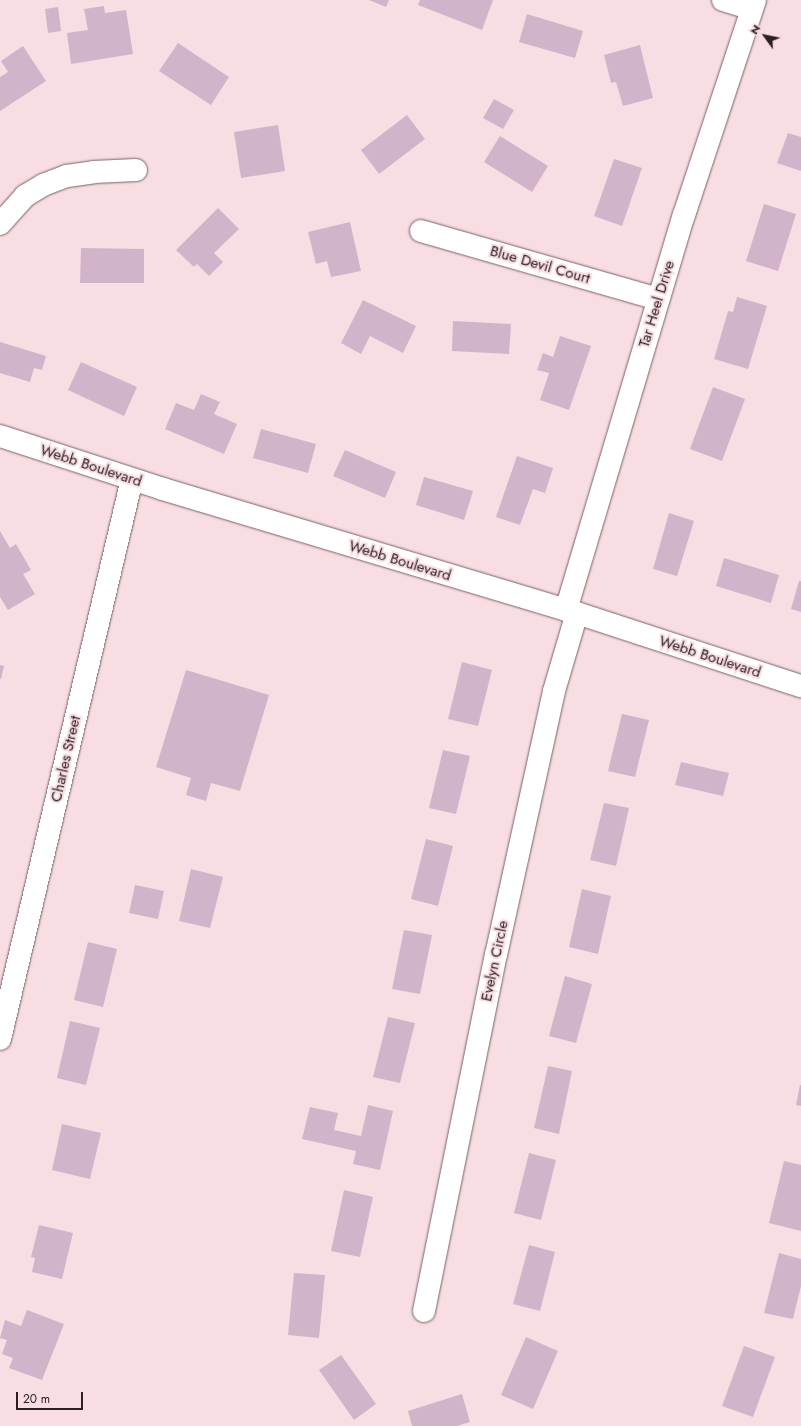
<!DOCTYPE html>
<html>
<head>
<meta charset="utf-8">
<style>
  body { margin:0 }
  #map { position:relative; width:801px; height:1426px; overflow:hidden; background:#f8dde2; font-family:Jost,sans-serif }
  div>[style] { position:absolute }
  .building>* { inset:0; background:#d2b4ca }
  .roads { filter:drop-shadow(0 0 1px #7a6267) drop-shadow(0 0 1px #7a6267) }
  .minor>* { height:22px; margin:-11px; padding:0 11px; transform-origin:11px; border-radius:11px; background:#fff }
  span { translate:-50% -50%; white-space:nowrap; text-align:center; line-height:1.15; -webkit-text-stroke:4px #f8dde2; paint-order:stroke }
  .street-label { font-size:15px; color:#2a2022 }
  .north { position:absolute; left:745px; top:16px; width:40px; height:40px; -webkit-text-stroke:3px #f8dde2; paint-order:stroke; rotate:303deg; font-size:11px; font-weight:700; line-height:16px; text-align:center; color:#2a2022 }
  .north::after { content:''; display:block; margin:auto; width:14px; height:18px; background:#2a2022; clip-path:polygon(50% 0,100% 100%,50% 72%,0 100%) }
  .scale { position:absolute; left:16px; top:1392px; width:67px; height:18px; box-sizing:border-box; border:2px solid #2a2022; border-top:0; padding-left:5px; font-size:12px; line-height:14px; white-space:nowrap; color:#2a2022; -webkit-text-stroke:3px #f8dde2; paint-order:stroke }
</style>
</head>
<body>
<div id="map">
  <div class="building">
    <i style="clip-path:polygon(369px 0,389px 0,386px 7px)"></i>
    <i style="clip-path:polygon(420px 0,493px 0,482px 30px,418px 5px)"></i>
    <i style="clip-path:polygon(104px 6px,105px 13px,126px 10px,133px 54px,71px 64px,67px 33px,88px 30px,84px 9px)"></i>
    <i style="clip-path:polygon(58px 7px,61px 31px,48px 33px,45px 9px)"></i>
    <i style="clip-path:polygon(527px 14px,583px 31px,575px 58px,519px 42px)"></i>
    <i style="clip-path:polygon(178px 43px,229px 77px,211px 105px,159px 71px)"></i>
    <i style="clip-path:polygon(640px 45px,653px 98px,623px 106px,616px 82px,611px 83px,604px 55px)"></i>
    <i style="clip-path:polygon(23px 46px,46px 81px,0 111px,0 77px,8px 72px,1px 61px)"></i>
    <i style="clip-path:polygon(494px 99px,514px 110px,503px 129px,483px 118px)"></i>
    <i style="clip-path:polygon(407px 115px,425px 139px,379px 174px,361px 150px)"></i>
    <i style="clip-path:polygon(278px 125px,285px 171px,241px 178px,234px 132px)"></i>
    <i style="clip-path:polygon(788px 133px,801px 137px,801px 171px,777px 163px)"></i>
    <i style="clip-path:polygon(500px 136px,548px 166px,532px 192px,484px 162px)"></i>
    <i style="clip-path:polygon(614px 159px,642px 168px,622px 226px,594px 216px)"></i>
    <i style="clip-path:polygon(764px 204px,796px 214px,778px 271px,746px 261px)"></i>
    <i style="clip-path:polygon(218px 208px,239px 229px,214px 253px,223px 262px,209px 276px,197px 264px,194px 267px,176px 250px)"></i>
    <i style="clip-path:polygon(350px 222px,361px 271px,331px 277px,327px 261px,316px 264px,308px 232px)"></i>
    <i style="clip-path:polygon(81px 248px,144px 249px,144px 283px,80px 283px)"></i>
    <i style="clip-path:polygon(737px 297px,767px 306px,748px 369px,714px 359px,728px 311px,733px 312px)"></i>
    <i style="clip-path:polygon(363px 300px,416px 326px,403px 353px,370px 336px,361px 354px,341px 343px)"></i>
    <i style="clip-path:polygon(453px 321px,511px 324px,509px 354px,452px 351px)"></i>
    <i style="clip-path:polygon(560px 336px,591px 346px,569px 410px,540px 400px,549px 373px,537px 370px,543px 353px,553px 357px)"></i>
    <i style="clip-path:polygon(0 342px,46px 356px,42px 370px,34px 368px,30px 382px,0 373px)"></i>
    <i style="clip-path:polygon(81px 362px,137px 387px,124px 416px,68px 390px)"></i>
    <i style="clip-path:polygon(713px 387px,745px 399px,722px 461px,690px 449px)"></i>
    <i style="clip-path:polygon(201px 394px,220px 402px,214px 414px,237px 424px,224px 454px,165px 429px,176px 403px,194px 410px)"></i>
    <i style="clip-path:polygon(261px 429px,316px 444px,308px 473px,253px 458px)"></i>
    <i style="clip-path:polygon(345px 450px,396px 472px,385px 498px,333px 476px)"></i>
    <i style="clip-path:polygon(517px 456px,553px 468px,545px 493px,533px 489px,520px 525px,496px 517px)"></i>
    <i style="clip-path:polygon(424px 477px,473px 491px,464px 520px,416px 505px)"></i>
    <i style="clip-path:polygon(669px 513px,694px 521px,677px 576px,653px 569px)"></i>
    <i style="clip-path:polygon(0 531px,10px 548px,16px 544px,31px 570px,23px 574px,35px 594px,8px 610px,0 597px)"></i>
    <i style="clip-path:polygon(724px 558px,779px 575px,771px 603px,716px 586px)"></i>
    <i style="clip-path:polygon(799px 581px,801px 581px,801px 612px,791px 609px)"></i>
    <i style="clip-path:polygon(462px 662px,492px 670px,478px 726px,448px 719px)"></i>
    <i style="clip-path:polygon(0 665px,4px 666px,1px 679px,0 679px)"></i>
    <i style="clip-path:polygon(186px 670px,269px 695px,240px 791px,211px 783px,206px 801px,186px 795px,191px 778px,156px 767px)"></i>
    <i style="clip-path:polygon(622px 714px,649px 720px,635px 777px,608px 771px)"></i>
    <i style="clip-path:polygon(443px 750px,470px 756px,456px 814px,429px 808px)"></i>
    <i style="clip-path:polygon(681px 762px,729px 773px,723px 796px,675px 785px)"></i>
    <i style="clip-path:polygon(604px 803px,629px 808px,616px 866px,590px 860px)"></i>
    <i style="clip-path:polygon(426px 839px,453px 846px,438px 906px,411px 899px)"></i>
    <i style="clip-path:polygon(191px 869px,223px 877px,210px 928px,179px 921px)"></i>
    <i style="clip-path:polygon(135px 885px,164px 891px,158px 919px,129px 913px)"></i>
    <i style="clip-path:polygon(582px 889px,611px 896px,598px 954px,569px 947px)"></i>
    <i style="clip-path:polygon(404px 930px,432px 935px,420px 994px,392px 989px)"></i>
    <i style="clip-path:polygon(88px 942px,117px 949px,103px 1007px,74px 1000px)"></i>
    <i style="clip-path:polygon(565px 976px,592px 984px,576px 1043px,549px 1036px)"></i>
    <i style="clip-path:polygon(388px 1017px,415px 1023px,400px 1083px,373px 1077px)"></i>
    <i style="clip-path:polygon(70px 1021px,100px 1028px,86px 1085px,57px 1078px)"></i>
    <i style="clip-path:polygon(548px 1066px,572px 1071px,559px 1134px,534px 1128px)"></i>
    <i style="clip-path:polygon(800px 1085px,801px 1085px,801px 1106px,796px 1105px)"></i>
    <i style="clip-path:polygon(368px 1105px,393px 1111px,380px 1170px,353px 1164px,356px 1151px,302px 1139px,310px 1107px,338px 1113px,334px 1130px,361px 1136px)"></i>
    <i style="clip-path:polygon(62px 1124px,101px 1133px,90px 1179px,52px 1170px)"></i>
    <i style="clip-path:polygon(529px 1153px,556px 1160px,541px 1220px,514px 1213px)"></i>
    <i style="clip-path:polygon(784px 1161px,801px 1165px,801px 1231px,769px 1223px)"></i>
    <i style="clip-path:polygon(344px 1190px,373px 1197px,360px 1257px,331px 1251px)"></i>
    <i style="clip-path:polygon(39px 1225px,73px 1233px,62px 1279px,32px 1272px,35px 1258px,31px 1257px)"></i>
    <i style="clip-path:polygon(529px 1245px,555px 1252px,540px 1311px,513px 1304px)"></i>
    <i style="clip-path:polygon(779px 1253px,801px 1259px,801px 1286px,793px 1319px,764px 1313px)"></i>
    <i style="clip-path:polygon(294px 1273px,325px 1275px,319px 1338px,288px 1335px)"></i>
    <i style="clip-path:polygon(27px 1310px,64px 1324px,42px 1380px,9px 1368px,13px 1358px,2px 1354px,7px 1340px,0 1338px,5px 1320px,21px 1326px)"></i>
    <i style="clip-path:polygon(526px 1337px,558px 1351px,533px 1409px,501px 1395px)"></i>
    <i style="clip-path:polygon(744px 1346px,775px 1357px,753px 1417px,722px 1406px)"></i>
    <i style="clip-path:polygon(341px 1355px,376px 1404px,354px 1420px,319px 1370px)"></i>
    <i style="clip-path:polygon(462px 1394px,470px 1422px,457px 1426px,412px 1426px,408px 1411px)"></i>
  </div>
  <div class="roads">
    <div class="minor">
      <i style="left:723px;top:0;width:30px;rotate:17deg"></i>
      <i style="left:0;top:224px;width:38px;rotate:-48deg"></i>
      <i style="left:25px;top:196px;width:21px;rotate:-31deg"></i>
      <i style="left:43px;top:185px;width:26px;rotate:-21deg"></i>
      <i style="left:67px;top:176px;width:27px;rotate:-8deg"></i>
      <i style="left:94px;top:172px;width:42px;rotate:-2.7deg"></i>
      <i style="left:421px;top:231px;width:247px;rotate:16deg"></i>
      <i style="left:0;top:436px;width:171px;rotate:18deg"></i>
      <i style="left:163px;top:489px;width:432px;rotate:16.7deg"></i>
      <i style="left:577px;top:613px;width:236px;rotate:18.1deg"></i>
      <i style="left:566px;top:610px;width:412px;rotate:-73.4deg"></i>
      <i style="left:684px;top:215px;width:226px;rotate:-71.7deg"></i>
      <i style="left:0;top:1039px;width:575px;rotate:-76.74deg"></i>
      <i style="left:424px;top:1311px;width:363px;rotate:-78.6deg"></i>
      <i style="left:496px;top:955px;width:270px;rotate:-77.6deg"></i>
      <i style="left:554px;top:691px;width:81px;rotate:-73.6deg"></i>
    </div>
  </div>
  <div class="street-label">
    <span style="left:540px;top:265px;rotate:16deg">Blue Devil Court</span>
    <span style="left:657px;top:304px;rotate:-73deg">Tar Heel Drive</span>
    <span style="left:91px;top:466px;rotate:18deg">Webb Boulevard</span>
    <span style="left:400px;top:561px;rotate:17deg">Webb Boulevard</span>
    <span style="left:710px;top:657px;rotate:18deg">Webb Boulevard</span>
    <span style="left:66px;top:759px;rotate:-77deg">Charles Street</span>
    <span style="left:495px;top:961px;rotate:-78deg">Evelyn Circle</span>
  </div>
  <div class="north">N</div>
  <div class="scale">20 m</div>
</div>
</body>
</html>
